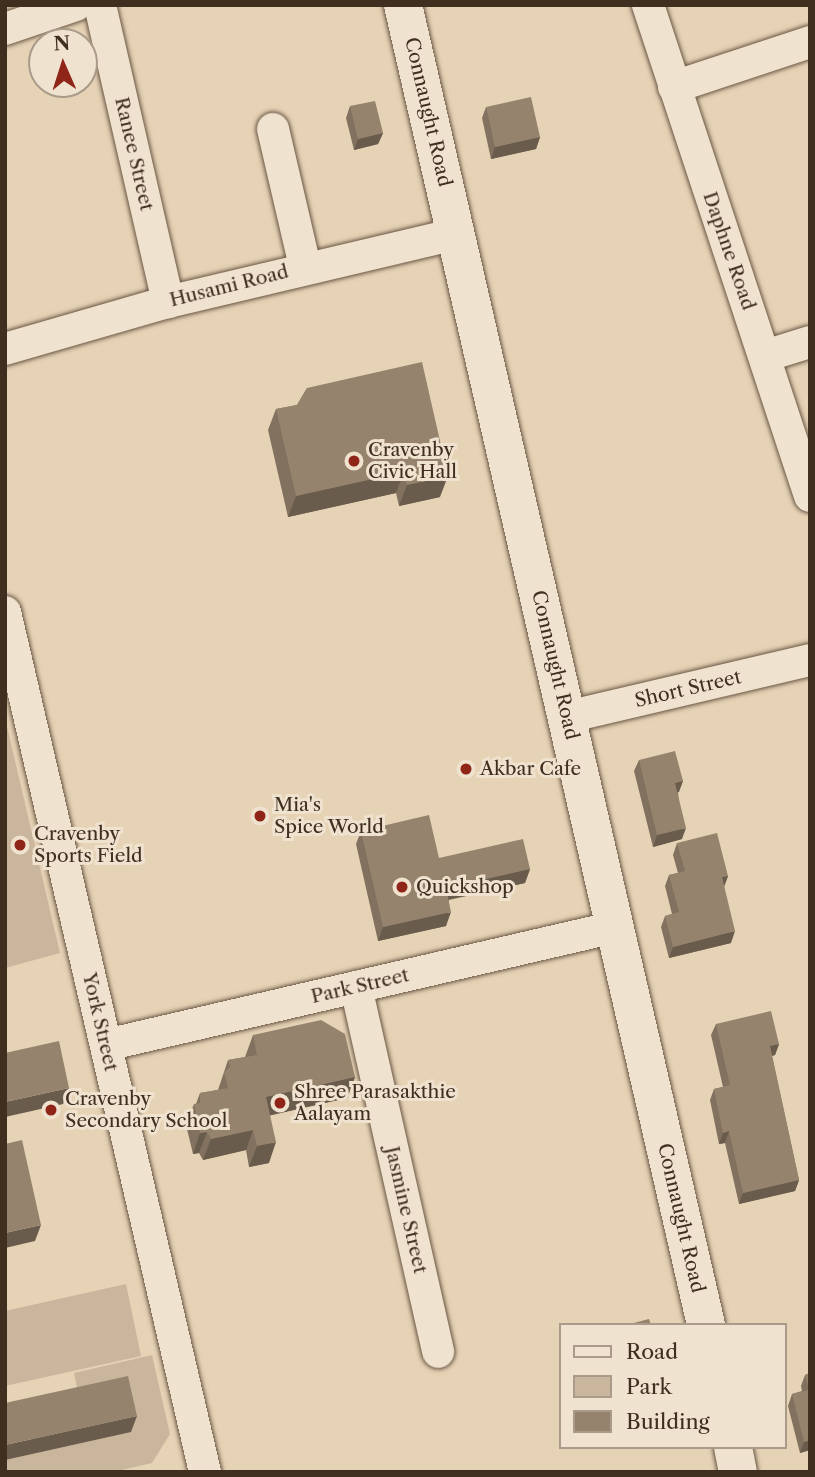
<!DOCTYPE html>
<html>
<head>
<meta charset="utf-8">
<style>
  body { margin:0 }
  #map { position:relative; width:815px; height:1477px; overflow:hidden; background:#e6d2b5; font-family:"Libre Caslon Text",serif }
  div>[style] { position:absolute }
  .green>* { inset:0; background:#cab69c }
  .roads { filter:drop-shadow(0 0 2px #6a5744) drop-shadow(0 0 2px #6a5744) }
  .street>* { height:32px; margin:-16px; padding:0 16px; transform-origin:16px; border-radius:16px; background:#efe2cf }
  .secondary>* { height:38px; margin:-19px; padding:0 19px; transform-origin:19px; border-radius:19px; background:#efe2cf }
  .wall>* { inset:0; background:#81715e }
  .shaded-wall>* { inset:0; background:#695c4c }
  .building>* { inset:0; background:#96836d }
  .dots>* { width:19px; height:19px; translate:-50% -50%; box-sizing:border-box; border:4px solid #efe2cf; border-radius:50% }
  span { translate:-50% -50%; white-space:nowrap; text-align:center; line-height:1.15; -webkit-text-stroke:6px #efe2cf; paint-order:stroke }
  .street-label { font-size:19px; color:#402e1f }
  .poi-label { font-size:19px; color:#402e1f }
  .left { translate:0 -50%; text-align:left }
  .frame { position:absolute; inset:0; border:7px solid #402e1f; pointer-events:none }
  .legend { position:absolute; left:559px; top:1323px; width:228px; height:126px; box-sizing:border-box; background:#efe2cf; border:2px solid #a99a89; margin:0; padding:9px 12px; list-style:none; font-size:21px; color:#402e1f }
  .legend li { display:flex; align-items:center; gap:14px; height:35px }
  .legend b { width:35px; border:2px solid #a99a89 }
  .north { position:absolute; left:28px; top:28px; width:70px; height:70px; box-sizing:border-box; background:#efe2cf; border:2px solid #a99a89; border-radius:50%; rotate:357deg; font-size:19px; font-weight:700; line-height:28px; text-align:center; color:#402e1f }
  .north::after { content:''; display:block; margin:auto; width:24px; height:32px; background:#8f2418; clip-path:polygon(50% 0,100% 100%,50% 72%,0 100%) }
</style>
</head>
<body>
<div id="map">
  <div class="green">
    <i style="clip-path:polygon(5px 718px,60px 953px,5px 968px)"></i>
    <i style="clip-path:polygon(126px 1284px,141px 1356px,5px 1386px,5px 1311px)"></i>
    <i style="clip-path:polygon(152px 1355px,170px 1434px,152px 1463px,113px 1472px,5px 1472px,5px 1460px,80px 1402px,74px 1373px)"></i>
  </div>
  <div class="roads">
    <div class="street">
      <i style="left:100px;top:5px;width:305px;rotate:77.1deg"></i>
      <i style="left:648px;top:5px;width:517px;rotate:71.74deg"></i>
      <i style="left:5px;top:29px;width:75px;rotate:-18.7deg"></i>
      <i style="left:674px;top:87px;width:143px;rotate:-18.3deg"></i>
      <i style="left:273px;top:129px;width:142px;rotate:76.9deg"></i>
      <i style="left:5px;top:349px;width:170px;rotate:-16.1deg"></i>
      <i style="left:168px;top:302px;width:295px;rotate:-13.3deg"></i>
      <i style="left:765px;top:356px;width:47px;rotate:-17.3deg"></i>
      <i style="left:5px;top:612px;width:883px;rotate:76.91deg"></i>
      <i style="left:567px;top:717px;width:250px;rotate:-13.2deg"></i>
      <i style="left:356px;top:987px;width:374px;rotate:77.3deg"></i>
      <i style="left:106px;top:1045px;width:522px;rotate:-13.05deg"></i>
    </div>
    <div class="secondary">
      <i style="left:403px;top:5px;width:1354px;rotate:77.07deg"></i>
      <i style="left:733px;top:1447px;width:25px;rotate:79deg"></i>
    </div>
  </div>
  <div class="wall">
    <i style="clip-path:polygon(350px 106px,383px 133px,378px 144px,354px 150px,346px 118px)"></i>
    <i style="clip-path:polygon(486px 107px,540px 137px,536px 149px,491px 159px,482px 118px)"></i>
    <i style="clip-path:polygon(307px 388px,440px 497px,399px 506px,396px 493px,288px 517px,268px 430px,276px 409px,297px 405px)"></i>
    <i style="clip-path:polygon(639px 760px,683px 781px,678px 792px,682px 839px,653px 847px,634px 771px)"></i>
    <i style="clip-path:polygon(361px 831px,439px 858px,530px 869px,525px 883px,449px 900px,446px 926px,378px 941px,356px 844px)"></i>
    <i style="clip-path:polygon(677px 843px,728px 876px,724px 886px,731px 943px,669px 958px,661px 927px,665px 916px,672px 914px,665px 886px,669px 875px,678px 873px,673px 855px)"></i>
    <i style="clip-path:polygon(716px 1024px,779px 1044px,775px 1055px,772px 1056px,799px 1180px,795px 1191px,739px 1204px,725px 1143px,719px 1144px,710px 1100px,714px 1089px,723px 1087px,711px 1035px)"></i>
    <i style="clip-path:polygon(253px 1035px,355px 1077px,347px 1098px,270px 1115px,269px 1163px,249px 1167px,246px 1150px,203px 1160px,199px 1153px,193px 1154px,186px 1125px,194px 1104px,196px 1104px,200px 1093px,218px 1090px,228px 1060px,245px 1057px)"></i>
    <i style="clip-path:polygon(810px 1373px,810px 1450px,800px 1453px,788px 1406px,792px 1394px,802px 1391px,801px 1386px,805px 1375px)"></i>
  </div>
  <div class="shaded-wall">
    <i style="clip-path:polygon(383px 133px,378px 144px,354px 150px,358px 139px)"></i>
    <i style="clip-path:polygon(540px 137px,536px 149px,491px 159px,495px 147px)"></i>
    <i style="clip-path:polygon(404px 472px,396px 493px,288px 517px,296px 496px)"></i>
    <i style="clip-path:polygon(448px 476px,440px 497px,399px 506px,407px 485px)"></i>
    <i style="clip-path:polygon(683px 781px,679px 792px,671px 794px,675px 783px)"></i>
    <i style="clip-path:polygon(686px 828px,682px 839px,653px 847px,657px 835px)"></i>
    <i style="clip-path:polygon(530px 869px,525px 883px,441px 901px,446px 888px)"></i>
    <i style="clip-path:polygon(728px 876px,724px 887px,722px 877px)"></i>
    <i style="clip-path:polygon(451px 912px,446px 926px,378px 941px,383px 927px)"></i>
    <i style="clip-path:polygon(735px 931px,731px 943px,669px 958px,673px 947px)"></i>
    <i style="clip-path:polygon(779px 1044px,775px 1055px,766px 1057px,770px 1046px)"></i>
    <i style="clip-path:polygon(355px 1077px,347px 1098px,259px 1118px,266px 1097px)"></i>
    <i style="clip-path:polygon(69px 1088px,63px 1104px,5px 1117px,5px 1102px)"></i>
    <i style="clip-path:polygon(253px 1130px,246px 1150px,203px 1160px,211px 1139px)"></i>
    <i style="clip-path:polygon(729px 1131px,725px 1143px,719px 1144px,723px 1133px)"></i>
    <i style="clip-path:polygon(207px 1132px,199px 1153px,193px 1154px,200px 1133px)"></i>
    <i style="clip-path:polygon(276px 1142px,269px 1163px,249px 1167px,257px 1146px)"></i>
    <i style="clip-path:polygon(799px 1180px,795px 1191px,739px 1204px,743px 1193px)"></i>
    <i style="clip-path:polygon(41px 1225px,35px 1241px,5px 1248px,5px 1233px)"></i>
    <i style="clip-path:polygon(137px 1416px,131px 1432px,5px 1460px,5px 1445px)"></i>
    <i style="clip-path:polygon(810px 1440px,810px 1450px,800px 1453px,804px 1442px)"></i>
  </div>
  <div class="building">
    <i style="clip-path:polygon(531px 97px,540px 137px,495px 147px,486px 107px)"></i>
    <i style="clip-path:polygon(375px 101px,383px 133px,358px 139px,350px 106px)"></i>
    <i style="clip-path:polygon(422px 362px,448px 476px,407px 485px,404px 472px,296px 496px,276px 409px,297px 405px,307px 388px)"></i>
    <i style="clip-path:polygon(675px 751px,683px 781px,675px 783px,686px 828px,657px 835px,639px 760px)"></i>
    <i style="clip-path:polygon(429px 815px,439px 858px,523px 839px,530px 869px,446px 888px,451px 912px,383px 927px,361px 831px)"></i>
    <i style="clip-path:polygon(717px 833px,728px 876px,722px 877px,735px 931px,673px 947px,665px 916px,679px 912px,669px 875px,685px 871px,677px 843px)"></i>
    <i style="clip-path:polygon(771px 1011px,779px 1044px,770px 1046px,799px 1180px,743px 1193px,729px 1131px,723px 1133px,714px 1089px,730px 1085px,716px 1024px)"></i>
    <i style="clip-path:polygon(321px 1020px,345px 1034px,355px 1077px,266px 1097px,276px 1142px,257px 1146px,253px 1130px,211px 1139px,207px 1132px,200px 1133px,194px 1104px,200px 1103px,200px 1093px,228px 1088px,224px 1072px,230px 1067px,228px 1060px,257px 1055px,253px 1035px)"></i>
    <i style="clip-path:polygon(59px 1041px,69px 1088px,5px 1102px,5px 1053px)"></i>
    <i style="clip-path:polygon(22px 1140px,41px 1225px,5px 1233px,5px 1144px)"></i>
    <i style="clip-path:polygon(649px 1319px,651px 1325px,626px 1325px)"></i>
    <i style="clip-path:polygon(810px 1373px,810px 1440px,804px 1442px,792px 1394px,809px 1390px,805px 1375px)"></i>
    <i style="clip-path:polygon(128px 1376px,137px 1416px,5px 1445px,5px 1403px)"></i>
  </div>
  <div class="dots">
    <i style="left:354px;top:461px;background:#8f2418"></i>
    <i style="left:466px;top:769px;background:#8f2418"></i>
    <i style="left:260px;top:816px;background:#8f2418"></i>
    <i style="left:20px;top:845px;background:#8f2418"></i>
    <i style="left:402px;top:887px;background:#8f2418"></i>
    <i style="left:280px;top:1103px;background:#8f2418"></i>
    <i style="left:51px;top:1110px;background:#8f2418"></i>
  </div>
  <div class="street-label">
    <span style="left:428px;top:112px;rotate:77deg">Connaught Road</span>
    <span style="left:134px;top:154px;rotate:77deg">Ranee Street</span>
    <span style="left:729px;top:251px;rotate:71deg">Daphne Road</span>
    <span style="left:229px;top:286px;rotate:-14deg">Husami Road</span>
    <span style="left:555px;top:665px;rotate:77deg">Connaught Road</span>
    <span style="left:688px;top:689px;rotate:-13deg">Short Street</span>
    <span style="left:360px;top:986px;rotate:-13deg">Park Street</span>
    <span style="left:100px;top:1022px;rotate:77deg">York Street</span>
    <span style="left:406px;top:1210px;rotate:77deg">Jasmine Street</span>
    <span style="left:681px;top:1218px;rotate:77deg">Connaught Road</span>
  </div>
  <div class="poi-label">
    <span class="left" style="left:368px;top:461px">Cravenby<br>Civic Hall</span>
    <span class="left" style="left:480px;top:769px">Akbar Cafe</span>
    <span class="left" style="left:274px;top:816px">Mia's<br>Spice World</span>
    <span class="left" style="left:34px;top:845px">Cravenby<br>Sports Field</span>
    <span class="left" style="left:416px;top:887px">Quickshop</span>
    <span class="left" style="left:294px;top:1103px">Shree Parasakthie<br>Aalayam</span>
    <span class="left" style="left:65px;top:1110px">Cravenby<br>Secondary School</span>
  </div>
  <div class="frame"></div>
  <ul class="legend">
  <li><b style="height:9px;background:#efe2cf"></b>Road</li>
  <li><b style="height:19px;background:#cab69c"></b>Park</li>
  <li><b style="height:19px;background:#96836d"></b>Building</li>
  </ul>
  <div class="north">N</div>
</div>
</body>
</html>
